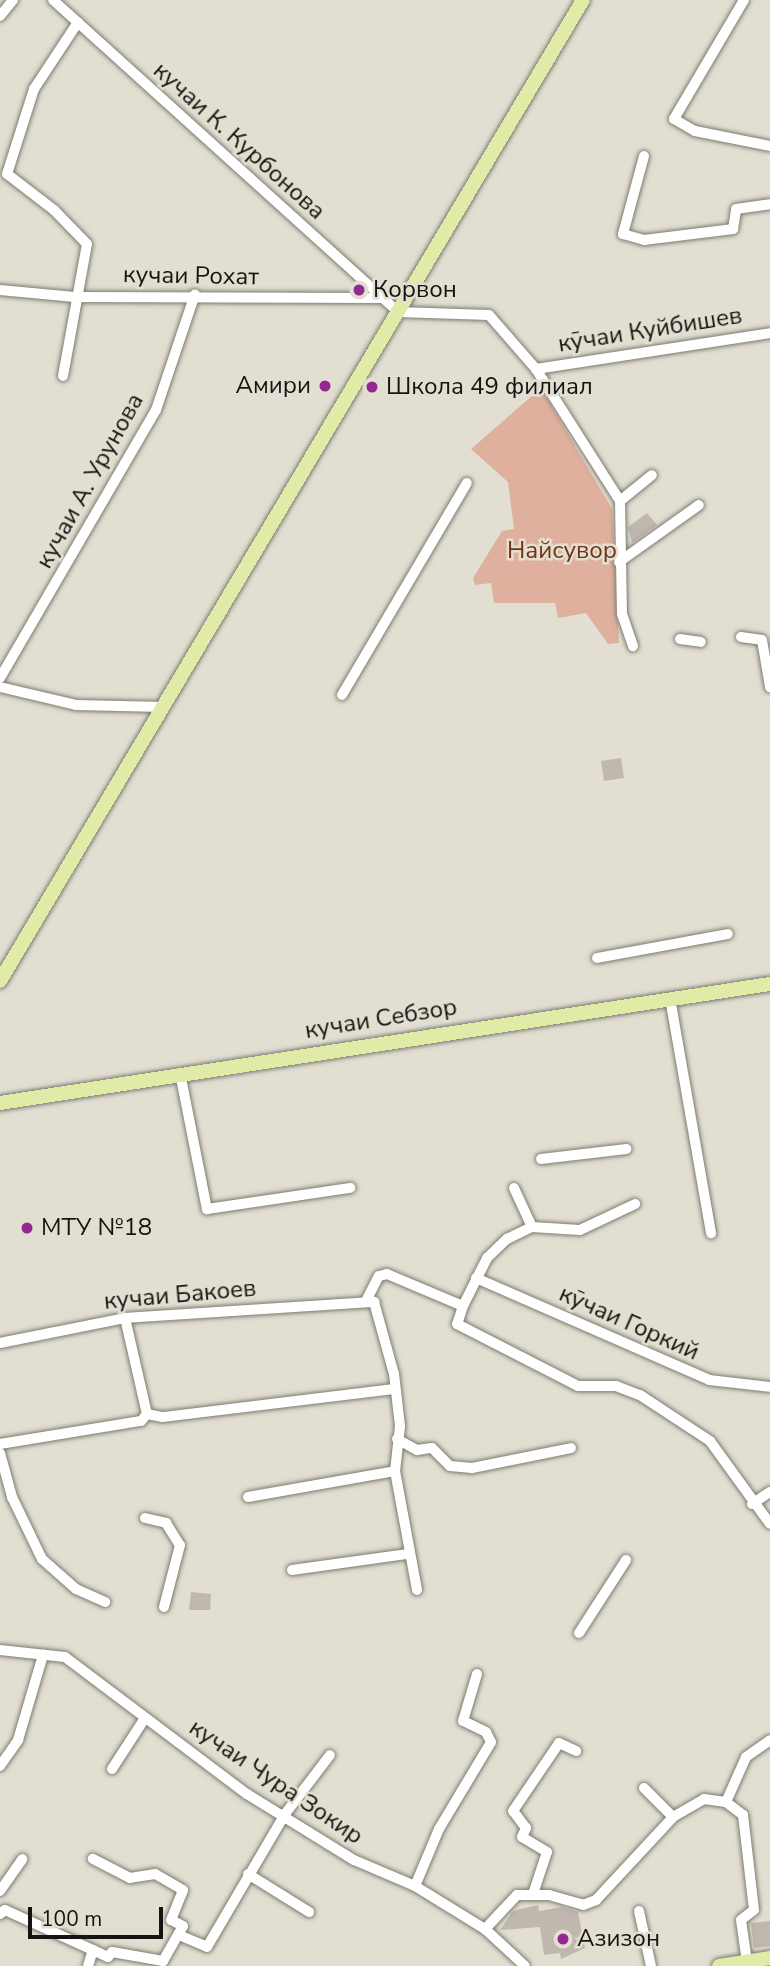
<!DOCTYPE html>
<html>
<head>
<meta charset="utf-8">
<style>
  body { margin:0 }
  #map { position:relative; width:770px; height:1966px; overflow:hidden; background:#e2dfd2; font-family:"Nunito Sans",sans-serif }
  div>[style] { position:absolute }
  .green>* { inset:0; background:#dfb09d }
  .building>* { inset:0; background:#c0b7ae }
  .roads { filter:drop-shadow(0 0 2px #7e7b70) drop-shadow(0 0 2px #7e7b70) }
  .minor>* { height:10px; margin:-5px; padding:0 5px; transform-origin:5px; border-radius:5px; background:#fff }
  .major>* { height:14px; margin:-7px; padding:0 7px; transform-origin:7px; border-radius:7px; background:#dfeba7 }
  .dots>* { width:19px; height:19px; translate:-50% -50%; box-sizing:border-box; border:4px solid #e2dfd2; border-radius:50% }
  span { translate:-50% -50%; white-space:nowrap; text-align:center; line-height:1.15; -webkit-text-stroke:5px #e2dfd2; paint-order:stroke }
  .street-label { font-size:24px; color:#151410 }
  .poi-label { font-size:24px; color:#151410 }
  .left { translate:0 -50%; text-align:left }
  .right { translate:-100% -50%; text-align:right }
  .park-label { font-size:24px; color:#753212 }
  .scale { position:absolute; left:28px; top:1907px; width:135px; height:32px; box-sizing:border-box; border:4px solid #151410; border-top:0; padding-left:9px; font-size:21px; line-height:24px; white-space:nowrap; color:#151410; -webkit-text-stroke:5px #e2dfd2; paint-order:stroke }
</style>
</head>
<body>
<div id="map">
  <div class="green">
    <i style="clip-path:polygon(541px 388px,612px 509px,619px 643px,608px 644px,586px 613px,558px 618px,555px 603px,494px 603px,491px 583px,475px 585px,473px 578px,502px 531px,514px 529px,508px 482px,471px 449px)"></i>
  </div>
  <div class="building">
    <i style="clip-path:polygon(647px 513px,657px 525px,632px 543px,628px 527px)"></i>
    <i style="clip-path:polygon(621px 758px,624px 778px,604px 781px,601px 761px)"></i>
    <i style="clip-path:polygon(191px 1592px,211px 1594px,210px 1610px,189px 1610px)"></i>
    <i style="clip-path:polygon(538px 1905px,539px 1911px,562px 1907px,578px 1912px,585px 1948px,561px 1959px,560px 1953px,544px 1955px,540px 1927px,500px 1930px,513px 1911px)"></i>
    <i style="clip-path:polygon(770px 1921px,770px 1946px,754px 1948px,751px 1923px)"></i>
  </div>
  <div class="roads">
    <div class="minor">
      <i style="left:53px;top:0;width:465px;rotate:42.1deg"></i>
      <i style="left:398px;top:312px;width:91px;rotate:1.9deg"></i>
      <i style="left:489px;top:315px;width:72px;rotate:49deg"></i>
      <i style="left:536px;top:369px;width:156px;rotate:57.5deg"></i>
      <i style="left:620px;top:501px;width:113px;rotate:89deg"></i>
      <i style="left:622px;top:614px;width:34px;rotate:71deg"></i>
      <i style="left:744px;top:0;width:138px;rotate:120.5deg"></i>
      <i style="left:674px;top:119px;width:24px;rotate:30deg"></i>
      <i style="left:695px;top:131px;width:76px;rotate:11.3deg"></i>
      <i style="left:0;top:16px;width:21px;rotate:-51deg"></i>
      <i style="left:644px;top:156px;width:81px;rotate:105.1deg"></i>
      <i style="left:623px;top:234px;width:22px;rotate:16deg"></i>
      <i style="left:644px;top:240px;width:90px;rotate:-7deg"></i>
      <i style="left:733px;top:229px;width:20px;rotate:-81deg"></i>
      <i style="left:736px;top:209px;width:34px;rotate:-8deg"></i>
      <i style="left:0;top:290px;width:75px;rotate:5.3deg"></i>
      <i style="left:75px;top:297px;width:307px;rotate:0.2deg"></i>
      <i style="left:536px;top:369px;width:237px;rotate:-8.7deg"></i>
      <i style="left:63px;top:376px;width:134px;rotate:-79.7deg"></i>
      <i style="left:87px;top:244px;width:47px;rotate:-134.1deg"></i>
      <i style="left:54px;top:210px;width:59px;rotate:-142.5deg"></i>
      <i style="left:7px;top:174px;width:89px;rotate:-72.4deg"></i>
      <i style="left:34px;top:89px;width:80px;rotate:-56.7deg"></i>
      <i style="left:620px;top:501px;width:41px;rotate:-39.1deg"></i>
      <i style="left:619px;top:562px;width:98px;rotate:-35.5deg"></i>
      <i style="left:741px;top:637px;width:21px;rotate:8deg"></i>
      <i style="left:762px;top:640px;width:48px;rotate:80.3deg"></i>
      <i style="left:680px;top:639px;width:21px;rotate:8deg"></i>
      <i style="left:0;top:678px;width:310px;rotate:-59.8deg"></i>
      <i style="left:156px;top:410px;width:122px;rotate:-71.4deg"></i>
      <i style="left:0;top:687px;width:78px;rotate:13.3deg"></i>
      <i style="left:76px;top:705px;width:88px;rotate:1.3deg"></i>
      <i style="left:342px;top:695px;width:246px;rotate:-59.5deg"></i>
      <i style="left:597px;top:958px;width:133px;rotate:-10.4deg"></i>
      <i style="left:670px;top:998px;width:239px;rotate:80.1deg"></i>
      <i style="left:180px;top:1073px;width:139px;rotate:78.8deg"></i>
      <i style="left:207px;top:1209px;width:145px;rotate:-8.4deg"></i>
      <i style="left:541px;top:1159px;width:86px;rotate:-6.7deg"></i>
      <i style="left:514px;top:1188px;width:43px;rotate:65.2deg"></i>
      <i style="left:476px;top:1278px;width:254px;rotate:23.6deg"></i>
      <i style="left:709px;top:1380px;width:61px;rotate:6.5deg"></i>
      <i style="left:366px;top:1301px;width:28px;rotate:-63deg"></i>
      <i style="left:379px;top:1276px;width:8px;rotate:-14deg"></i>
      <i style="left:387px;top:1274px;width:82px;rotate:22.8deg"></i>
      <i style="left:463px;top:1306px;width:54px;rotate:-63.4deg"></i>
      <i style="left:487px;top:1258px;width:28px;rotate:-44deg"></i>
      <i style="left:507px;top:1239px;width:28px;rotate:-26deg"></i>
      <i style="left:532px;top:1227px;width:48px;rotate:3.6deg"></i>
      <i style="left:580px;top:1230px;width:61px;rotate:-25.3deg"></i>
      <i style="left:463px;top:1306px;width:19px;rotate:108deg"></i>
      <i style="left:457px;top:1324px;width:136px;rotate:27.1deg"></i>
      <i style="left:578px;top:1386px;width:38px"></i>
      <i style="left:616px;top:1386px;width:26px;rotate:21deg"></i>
      <i style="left:640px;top:1395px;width:84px;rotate:33.3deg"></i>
      <i style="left:710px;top:1441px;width:102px;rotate:54.1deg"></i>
      <i style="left:125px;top:1318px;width:98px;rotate:77.1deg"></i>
      <i style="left:0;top:1343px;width:127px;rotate:-11.3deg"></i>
      <i style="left:125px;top:1318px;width:250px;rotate:-3.7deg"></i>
      <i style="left:374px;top:1302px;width:75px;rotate:74.5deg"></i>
      <i style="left:394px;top:1374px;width:52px;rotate:83.4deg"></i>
      <i style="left:400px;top:1426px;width:45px;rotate:96.3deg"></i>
      <i style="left:395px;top:1471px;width:121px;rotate:79.5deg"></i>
      <i style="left:397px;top:1439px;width:23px;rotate:29deg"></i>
      <i style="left:417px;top:1450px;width:15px;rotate:-8deg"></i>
      <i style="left:432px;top:1448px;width:25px;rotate:45deg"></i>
      <i style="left:450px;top:1466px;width:22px;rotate:5deg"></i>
      <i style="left:472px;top:1468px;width:101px;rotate:-11.4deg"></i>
      <i style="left:0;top:1444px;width:143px;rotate:-9.3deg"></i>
      <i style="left:141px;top:1421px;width:9px;rotate:-49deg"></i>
      <i style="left:147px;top:1414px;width:16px;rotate:11deg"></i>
      <i style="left:163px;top:1417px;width:234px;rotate:-6.9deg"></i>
      <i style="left:0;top:1453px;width:46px;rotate:74.7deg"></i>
      <i style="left:12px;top:1497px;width:69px;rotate:64.2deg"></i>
      <i style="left:42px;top:1559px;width:45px;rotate:41.4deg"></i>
      <i style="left:76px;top:1589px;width:32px;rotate:24deg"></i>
      <i style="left:248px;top:1497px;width:149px;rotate:-10deg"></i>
      <i style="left:752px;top:1504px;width:22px;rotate:-34deg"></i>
      <i style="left:145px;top:1518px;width:22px;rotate:13deg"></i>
      <i style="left:166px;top:1523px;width:26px;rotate:58deg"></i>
      <i style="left:180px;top:1545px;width:64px;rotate:104.5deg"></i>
      <i style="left:292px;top:1570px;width:117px;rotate:-7.9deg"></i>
      <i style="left:579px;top:1633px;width:87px;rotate:-57.2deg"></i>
      <i style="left:0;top:1650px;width:65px;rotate:6.1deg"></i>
      <i style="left:65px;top:1657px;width:228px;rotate:37deg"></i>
      <i style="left:247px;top:1794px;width:126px;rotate:31.7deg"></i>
      <i style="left:354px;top:1860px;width:66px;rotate:23.1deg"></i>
      <i style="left:415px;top:1886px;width:82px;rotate:31.6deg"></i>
      <i style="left:485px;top:1929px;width:54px;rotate:42.8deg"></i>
      <i style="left:0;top:1766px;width:32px;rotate:-55deg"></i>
      <i style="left:18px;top:1740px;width:89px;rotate:-73.6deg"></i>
      <i style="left:112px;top:1769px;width:61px;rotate:-57.1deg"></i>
      <i style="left:644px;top:1788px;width:41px;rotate:45deg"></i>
      <i style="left:248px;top:1874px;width:72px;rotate:31.9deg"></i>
      <i style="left:415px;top:1886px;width:62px;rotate:-67.2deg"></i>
      <i style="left:439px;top:1829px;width:101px;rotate:-59.1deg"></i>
      <i style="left:491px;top:1742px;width:11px;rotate:-117deg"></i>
      <i style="left:486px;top:1732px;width:25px;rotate:-154deg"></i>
      <i style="left:463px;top:1721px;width:49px;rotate:-73.4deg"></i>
      <i style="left:0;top:1891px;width:39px;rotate:-55deg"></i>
      <i style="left:533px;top:1894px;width:44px;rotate:-71.6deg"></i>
      <i style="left:547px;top:1852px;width:29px;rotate:-149deg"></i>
      <i style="left:522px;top:1837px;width:10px;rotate:-66deg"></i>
      <i style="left:526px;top:1828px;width:21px;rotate:-127deg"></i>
      <i style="left:513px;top:1811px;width:82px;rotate:-55.9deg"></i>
      <i style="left:559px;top:1743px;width:19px;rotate:25deg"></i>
      <i style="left:639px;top:1911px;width:56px;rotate:77.7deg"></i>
      <i style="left:0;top:1914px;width:6px;rotate:-39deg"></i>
      <i style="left:5px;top:1910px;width:113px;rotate:24.5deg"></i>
      <i style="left:108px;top:1957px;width:6px;rotate:-51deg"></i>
      <i style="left:112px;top:1952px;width:52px;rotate:10deg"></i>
      <i style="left:163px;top:1961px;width:40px;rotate:-60.3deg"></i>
      <i style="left:183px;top:1926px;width:13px;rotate:-153deg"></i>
      <i style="left:171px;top:1920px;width:32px;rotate:-68deg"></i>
      <i style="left:183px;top:1890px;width:32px;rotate:-150deg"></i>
      <i style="left:155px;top:1874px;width:25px;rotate:171deg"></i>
      <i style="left:130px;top:1878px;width:42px;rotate:-152.8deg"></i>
      <i style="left:485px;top:1929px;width:47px;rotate:-46.7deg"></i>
      <i style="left:517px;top:1895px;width:32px"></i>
      <i style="left:549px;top:1895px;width:35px;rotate:16deg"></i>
      <i style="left:583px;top:1905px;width:14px;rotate:-21deg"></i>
      <i style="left:596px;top:1900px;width:113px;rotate:-47.1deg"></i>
      <i style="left:673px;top:1817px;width:36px;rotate:-30deg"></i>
      <i style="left:704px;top:1799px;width:22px;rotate:8deg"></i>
      <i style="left:179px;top:1935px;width:30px;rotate:23deg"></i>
      <i style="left:207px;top:1947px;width:154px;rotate:-59.6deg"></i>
      <i style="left:285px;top:1814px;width:74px;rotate:-52.7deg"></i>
      <i style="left:747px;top:1962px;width:42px;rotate:-98.1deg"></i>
      <i style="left:741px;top:1920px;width:16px;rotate:-38deg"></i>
      <i style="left:754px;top:1910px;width:96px;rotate:-96.6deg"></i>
      <i style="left:743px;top:1815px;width:21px;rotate:-143deg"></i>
      <i style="left:726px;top:1802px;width:49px;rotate:-66deg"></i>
      <i style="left:746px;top:1757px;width:29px;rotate:-35deg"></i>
      <i style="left:88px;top:1966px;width:17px;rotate:-73deg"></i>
    </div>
    <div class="major">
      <i style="left:0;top:981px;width:1141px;rotate:-59.28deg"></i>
      <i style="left:0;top:1103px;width:779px;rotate:-8.79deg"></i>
      <i style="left:719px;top:1966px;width:52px;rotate:-8.9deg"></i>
    </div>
  </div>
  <div class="dots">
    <i style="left:359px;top:290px;background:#91298e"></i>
    <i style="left:325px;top:386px;background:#91298e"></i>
    <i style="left:372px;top:387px;background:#91298e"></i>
    <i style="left:27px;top:1228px;background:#91298e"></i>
    <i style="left:563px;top:1939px;background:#91298e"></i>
  </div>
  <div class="street-label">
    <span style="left:239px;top:141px;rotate:42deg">кучаи К. Курбонова</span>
    <span style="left:191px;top:276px;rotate:1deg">кучаи Рохат</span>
    <span style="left:650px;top:330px;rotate:-9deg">кӯчаи Куйбишев</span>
    <span style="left:90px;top:481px;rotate:-61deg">кучаи А. Урунова</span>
    <span style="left:381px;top:1019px;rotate:-9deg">кучаи Себзор</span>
    <span style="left:180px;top:1295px;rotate:-5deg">кучаи Бакоев</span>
    <span style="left:629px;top:1323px;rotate:24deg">кӯчаи Горкий</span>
    <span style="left:276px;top:1782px;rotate:34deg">кучаи Чура Зокир</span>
  </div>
  <div class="poi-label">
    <span class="left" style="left:373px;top:290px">Корвон</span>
    <span class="right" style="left:311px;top:386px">Амири</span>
    <span class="left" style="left:386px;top:387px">Школа 49 филиал</span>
    <span class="left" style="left:41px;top:1228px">МТУ №18</span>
    <span class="left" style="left:577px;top:1939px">Азизон</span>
  </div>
  <div class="park-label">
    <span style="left:562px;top:551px">Найсувор</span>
  </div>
  <div class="scale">100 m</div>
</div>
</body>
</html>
